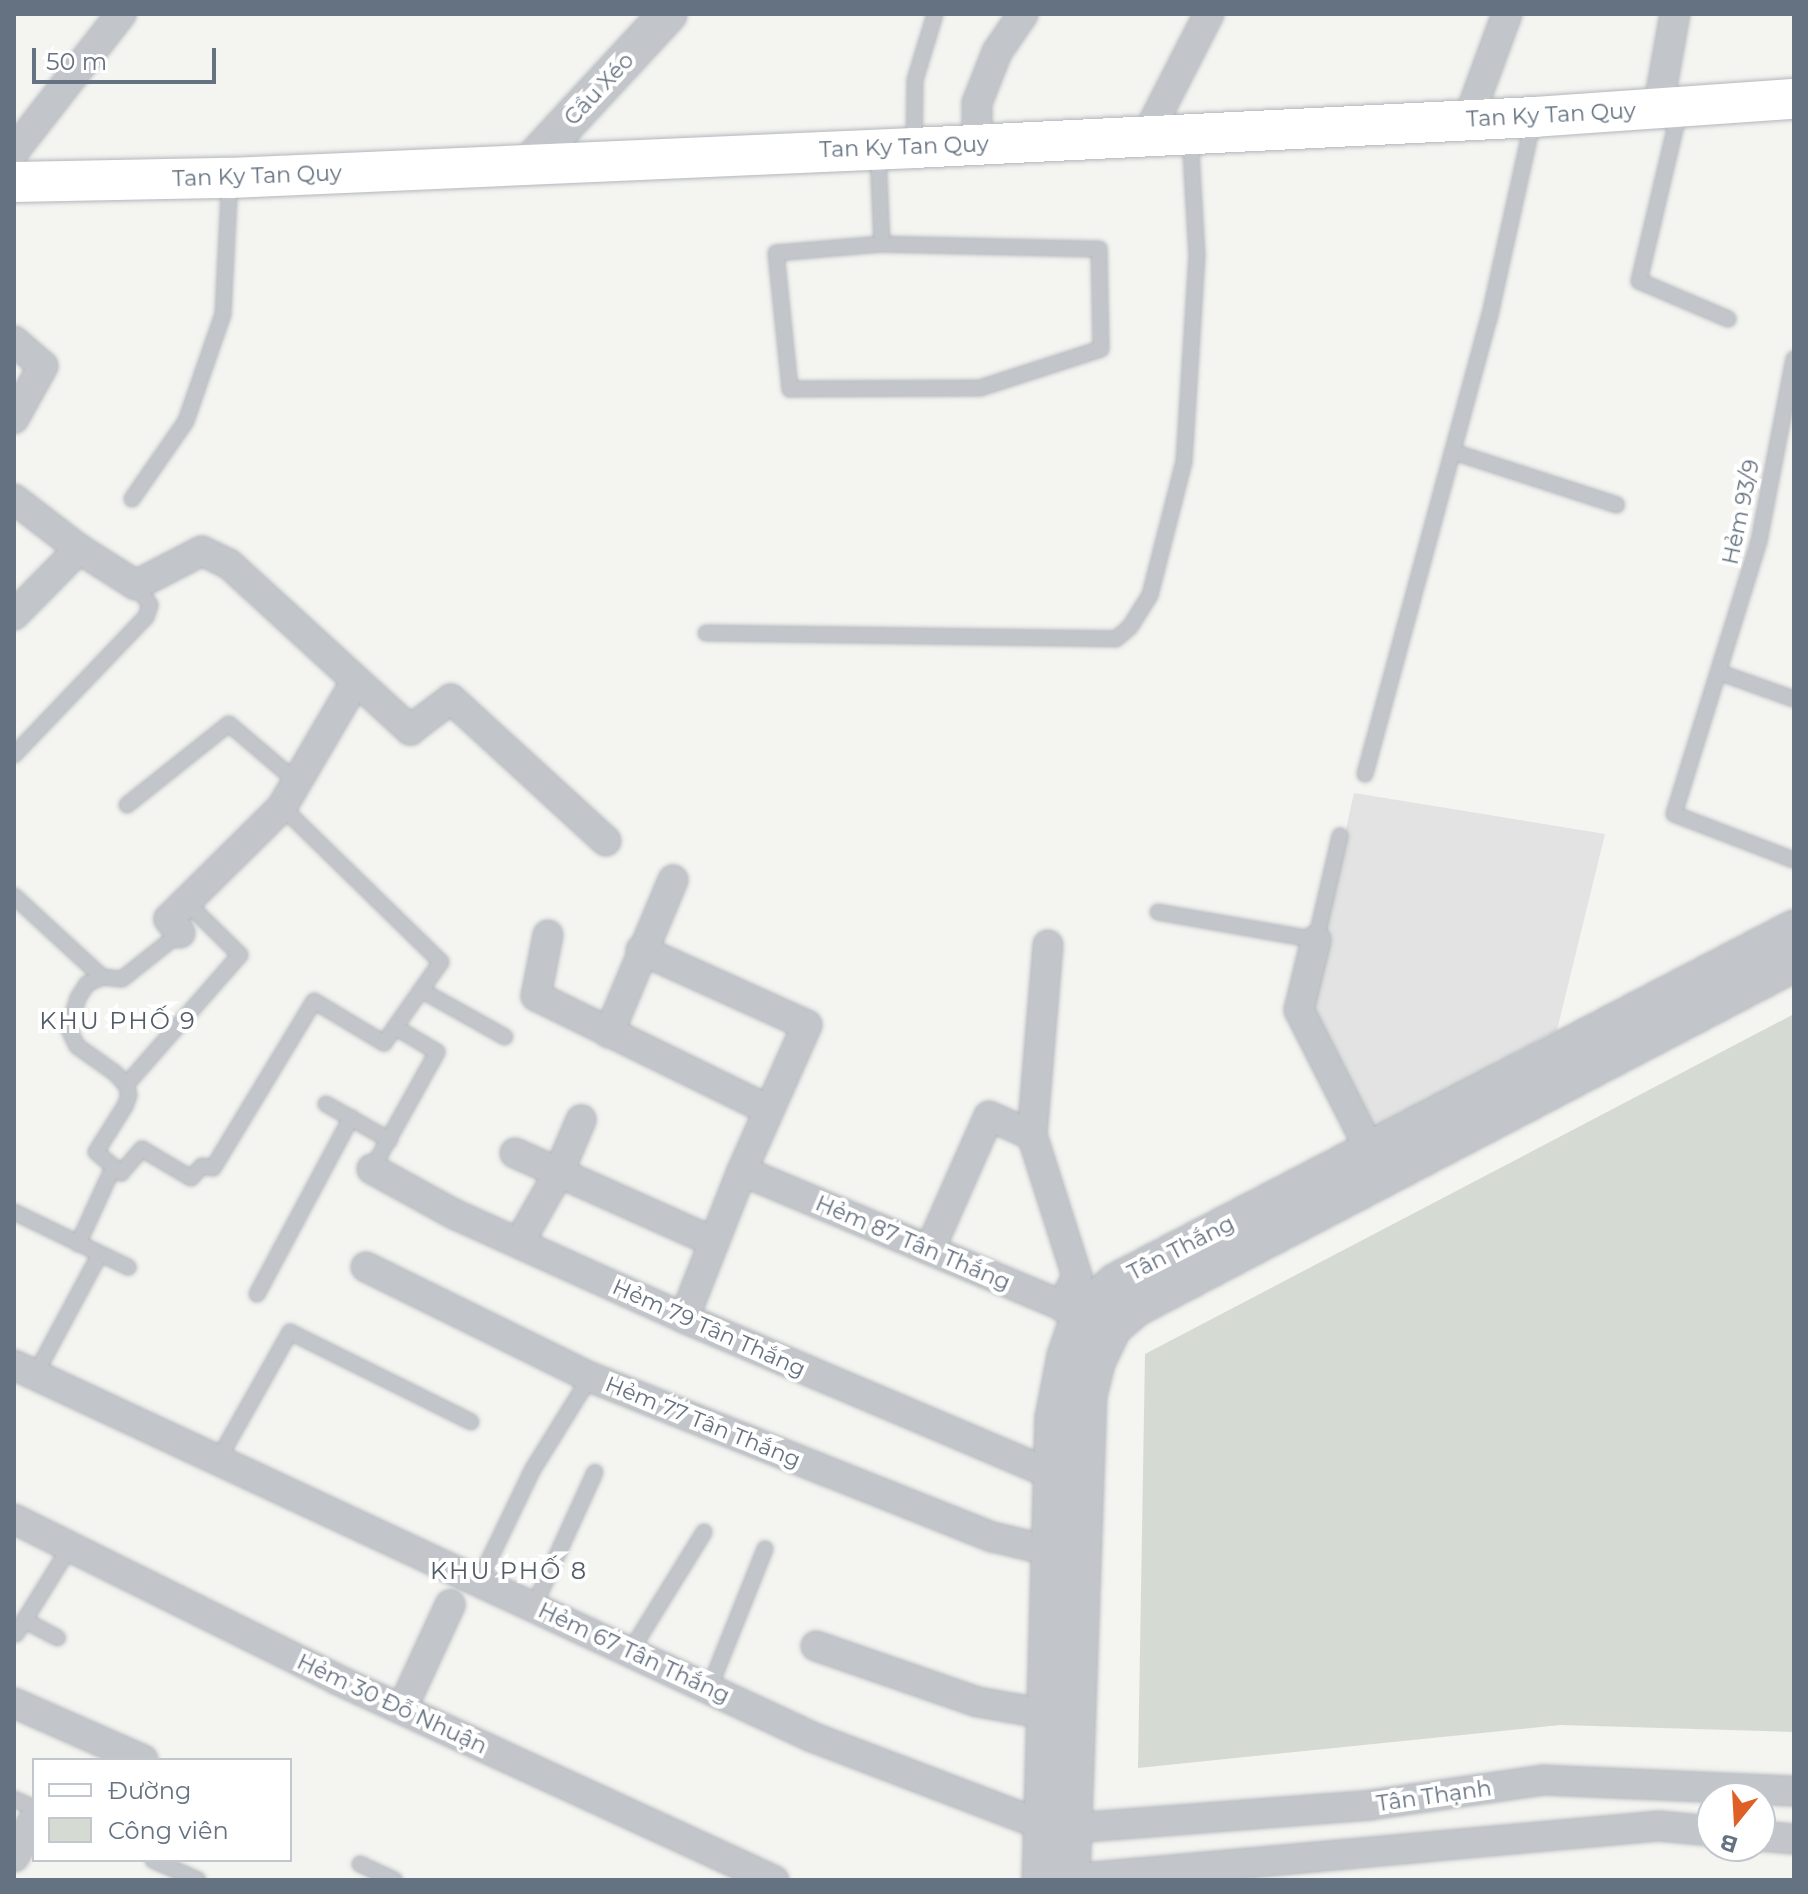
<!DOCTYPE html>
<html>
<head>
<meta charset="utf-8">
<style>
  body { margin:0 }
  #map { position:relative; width:1808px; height:1894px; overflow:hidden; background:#f4f4f1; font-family:Montserrat,sans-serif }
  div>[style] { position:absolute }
  .built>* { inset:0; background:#e2e3e2 }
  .green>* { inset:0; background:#d5dbd2 }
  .roads { filter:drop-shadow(0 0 2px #b2b7bb) drop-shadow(0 0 2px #b2b7bb) }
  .service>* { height:14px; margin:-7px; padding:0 7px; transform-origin:7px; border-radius:7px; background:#c2c5c9 }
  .minor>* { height:28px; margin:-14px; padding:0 14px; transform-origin:14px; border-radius:14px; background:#c2c5c9 }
  .tertiary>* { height:36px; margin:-18px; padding:0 18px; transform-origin:18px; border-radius:18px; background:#c2c5c9 }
  .secondary>* { height:40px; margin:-20px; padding:0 20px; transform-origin:20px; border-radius:20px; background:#fff }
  span { translate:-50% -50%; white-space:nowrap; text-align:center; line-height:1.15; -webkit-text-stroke:8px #fff; paint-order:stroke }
  .street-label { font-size:22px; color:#647281 }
  .neighbourhood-label { font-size:24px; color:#525c66; letter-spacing:2px }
  .frame { position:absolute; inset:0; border:16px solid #647281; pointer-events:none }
  .legend { position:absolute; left:32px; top:1758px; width:260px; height:104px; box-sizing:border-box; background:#fff; border:2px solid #c1c7cd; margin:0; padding:10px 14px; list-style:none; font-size:24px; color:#647281 }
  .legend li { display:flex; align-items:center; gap:16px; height:40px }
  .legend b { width:40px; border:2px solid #c1c7cd }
  .north { position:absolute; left:1696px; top:1782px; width:80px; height:80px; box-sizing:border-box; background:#fff; border:2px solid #c1c7cd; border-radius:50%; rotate:198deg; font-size:22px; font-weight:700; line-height:32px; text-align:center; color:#647281 }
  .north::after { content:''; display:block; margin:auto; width:28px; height:36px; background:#de6027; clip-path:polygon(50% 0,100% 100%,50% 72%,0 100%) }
  .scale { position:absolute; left:32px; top:48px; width:184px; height:36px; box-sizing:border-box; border:4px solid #647281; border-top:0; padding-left:10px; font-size:24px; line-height:28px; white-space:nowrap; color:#647281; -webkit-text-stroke:6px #fff; paint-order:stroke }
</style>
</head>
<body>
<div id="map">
  <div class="built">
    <i style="clip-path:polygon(1354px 793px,1605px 834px,1557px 1030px,1372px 1131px,1304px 1018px)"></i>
  </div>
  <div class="green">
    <i style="clip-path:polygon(1794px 1014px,1794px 1732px,1560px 1725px,1138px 1768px,1145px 1354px)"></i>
  </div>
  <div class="roads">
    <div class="service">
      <i style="left:1679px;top:112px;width:174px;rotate:103.3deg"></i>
      <i style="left:1639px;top:281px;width:97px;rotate:23.1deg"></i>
      <i style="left:914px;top:147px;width:67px;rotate:-89.1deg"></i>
      <i style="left:915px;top:80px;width:69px;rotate:-73.1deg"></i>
      <i style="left:878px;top:153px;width:91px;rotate:87.5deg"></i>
      <i style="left:882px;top:244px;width:106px;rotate:175.1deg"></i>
      <i style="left:776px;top:253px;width:137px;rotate:84.1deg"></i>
      <i style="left:790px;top:389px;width:190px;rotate:-0.3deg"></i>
      <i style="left:980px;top:388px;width:127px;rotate:-17.9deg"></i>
      <i style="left:1101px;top:349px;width:100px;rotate:-91.1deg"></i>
      <i style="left:1099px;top:249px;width:217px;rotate:-178.7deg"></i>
      <i style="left:1794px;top:359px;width:185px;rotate:100.9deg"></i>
      <i style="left:1759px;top:541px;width:286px;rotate:107.3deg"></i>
      <i style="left:1674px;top:814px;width:129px;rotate:21deg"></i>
      <i style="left:1454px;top:452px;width:171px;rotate:18deg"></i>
      <i style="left:132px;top:499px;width:95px;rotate:-55.3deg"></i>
      <i style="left:186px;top:421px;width:113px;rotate:-70.9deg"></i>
      <i style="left:223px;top:314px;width:136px;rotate:-87.1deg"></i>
      <i style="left:706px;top:633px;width:410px;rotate:0.8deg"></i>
      <i style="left:1116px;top:639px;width:18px;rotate:-41deg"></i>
      <i style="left:1130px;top:627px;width:38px;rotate:-58deg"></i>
      <i style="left:1150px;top:595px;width:137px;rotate:-75.7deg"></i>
      <i style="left:1184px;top:462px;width:206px;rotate:-86.4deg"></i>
      <i style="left:1197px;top:256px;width:121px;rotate:-93.3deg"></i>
      <i style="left:1721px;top:673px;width:77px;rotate:19.6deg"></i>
      <i style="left:14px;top:755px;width:191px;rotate:-46.3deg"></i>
      <i style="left:146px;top:617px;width:13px;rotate:-72deg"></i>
      <i style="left:150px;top:605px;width:24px;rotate:-125deg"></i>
      <i style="left:1365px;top:774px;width:472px;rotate:-74.8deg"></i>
      <i style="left:1489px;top:319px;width:203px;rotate:-77.5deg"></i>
      <i style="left:127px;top:805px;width:130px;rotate:-38.5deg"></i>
      <i style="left:229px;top:724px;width:88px;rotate:40.4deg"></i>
      <i style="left:14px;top:896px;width:120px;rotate:42.6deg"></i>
      <i style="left:1158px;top:912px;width:160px;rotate:10deg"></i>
      <i style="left:1316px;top:940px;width:107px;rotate:-77deg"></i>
      <i style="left:102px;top:977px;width:17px;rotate:155deg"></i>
      <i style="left:87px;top:984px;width:17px;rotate:123deg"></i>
      <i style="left:78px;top:998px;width:32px;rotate:106deg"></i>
      <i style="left:69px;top:1029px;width:19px;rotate:65deg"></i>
      <i style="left:77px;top:1046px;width:47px;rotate:35.4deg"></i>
      <i style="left:115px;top:1073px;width:16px;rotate:47deg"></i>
      <i style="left:126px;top:1085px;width:10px;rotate:73deg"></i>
      <i style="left:129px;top:1095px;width:12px;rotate:110deg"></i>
      <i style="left:125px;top:1106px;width:54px;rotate:122.2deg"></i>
      <i style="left:96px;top:1152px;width:33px;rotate:40deg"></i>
      <i style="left:121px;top:1173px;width:32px;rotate:-49deg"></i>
      <i style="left:142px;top:1149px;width:57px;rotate:30.6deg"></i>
      <i style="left:191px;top:1178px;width:16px;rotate:-47deg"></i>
      <i style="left:202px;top:1166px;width:11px;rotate:10deg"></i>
      <i style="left:213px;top:1168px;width:195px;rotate:-58.8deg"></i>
      <i style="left:314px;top:1001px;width:82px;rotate:31deg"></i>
      <i style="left:384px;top:1043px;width:99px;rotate:-54.9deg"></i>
      <i style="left:441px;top:962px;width:222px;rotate:-135.7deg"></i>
      <i style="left:102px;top:977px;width:20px;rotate:6deg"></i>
      <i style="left:122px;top:979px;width:74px;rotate:-38.4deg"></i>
      <i style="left:421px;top:990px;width:96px;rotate:29.2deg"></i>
      <i style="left:126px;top:1085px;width:173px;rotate:-48.8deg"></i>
      <i style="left:240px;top:955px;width:77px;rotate:-135.5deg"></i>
      <i style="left:326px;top:1104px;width:73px;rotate:29.7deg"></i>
      <i style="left:372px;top:1169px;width:134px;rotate:-60.9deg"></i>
      <i style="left:437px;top:1052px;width:49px;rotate:-149.2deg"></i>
      <i style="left:14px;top:1212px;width:127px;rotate:25.8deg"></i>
      <i style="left:78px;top:1244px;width:84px;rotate:-65.3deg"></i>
      <i style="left:257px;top:1294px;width:200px;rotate:-61.9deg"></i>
      <i style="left:35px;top:1375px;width:137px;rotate:-61.8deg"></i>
      <i style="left:218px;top:1460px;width:147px;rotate:-60.6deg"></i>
      <i style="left:290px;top:1332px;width:202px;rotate:26.4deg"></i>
      <i style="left:479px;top:1581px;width:124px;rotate:-64.3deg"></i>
      <i style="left:533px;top:1469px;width:108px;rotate:-58.2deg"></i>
      <i style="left:534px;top:1606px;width:147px;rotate:-65.5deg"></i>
      <i style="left:24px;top:1620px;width:38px;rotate:28deg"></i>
      <i style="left:16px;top:1634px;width:102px;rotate:-58.2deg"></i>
      <i style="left:630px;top:1652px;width:141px;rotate:-58.3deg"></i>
      <i style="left:709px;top:1689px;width:151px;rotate:-68.2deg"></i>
      <i style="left:14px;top:1799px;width:22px;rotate:24deg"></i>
      <i style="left:153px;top:1860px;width:49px;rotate:24deg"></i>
      <i style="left:360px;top:1864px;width:38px;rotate:25deg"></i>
    </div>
    <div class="minor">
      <i style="left:1658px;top:109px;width:97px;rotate:-79.9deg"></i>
      <i style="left:1468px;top:120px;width:113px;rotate:-69.8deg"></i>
      <i style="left:1146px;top:137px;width:138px;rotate:-62.9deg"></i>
      <i style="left:977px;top:145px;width:42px;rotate:-90deg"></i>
      <i style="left:977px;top:103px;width:55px;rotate:-68.6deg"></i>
      <i style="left:997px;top:52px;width:46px;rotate:-55.6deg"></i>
      <i style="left:14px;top:151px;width:174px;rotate:-52deg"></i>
      <i style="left:14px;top:341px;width:38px;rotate:41deg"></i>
      <i style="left:43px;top:366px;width:60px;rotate:119.1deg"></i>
      <i style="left:14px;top:499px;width:82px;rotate:37.6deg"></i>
      <i style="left:79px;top:549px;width:67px;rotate:32.3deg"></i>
      <i style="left:136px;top:585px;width:74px;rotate:-27.3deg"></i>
      <i style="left:202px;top:551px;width:30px;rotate:26deg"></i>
      <i style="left:229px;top:564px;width:246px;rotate:42.5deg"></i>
      <i style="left:410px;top:730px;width:51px;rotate:-37.1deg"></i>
      <i style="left:451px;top:699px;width:210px;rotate:42.5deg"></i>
      <i style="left:14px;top:615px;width:93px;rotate:-45.4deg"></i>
      <i style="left:180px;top:933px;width:18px;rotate:-128deg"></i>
      <i style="left:169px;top:919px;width:159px;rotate:-44.7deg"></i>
      <i style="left:282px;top:807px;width:146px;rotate:-59.6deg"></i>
      <i style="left:548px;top:935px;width:62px;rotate:101.1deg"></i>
      <i style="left:536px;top:996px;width:259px;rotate:26.1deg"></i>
      <i style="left:1316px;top:940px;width:72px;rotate:103.7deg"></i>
      <i style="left:1299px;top:1010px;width:157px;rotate:63.1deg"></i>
      <i style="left:1048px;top:945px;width:191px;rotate:94.8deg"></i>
      <i style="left:1032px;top:1135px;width:148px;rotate:72.3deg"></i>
      <i style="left:1077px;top:1276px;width:34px;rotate:116deg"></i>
      <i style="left:641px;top:950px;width:182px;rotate:24.3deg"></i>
      <i style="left:807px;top:1025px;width:160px;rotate:114deg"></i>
      <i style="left:742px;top:1171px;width:158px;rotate:111.5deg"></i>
      <i style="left:609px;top:1033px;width:166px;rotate:-67.3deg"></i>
      <i style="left:515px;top:1153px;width:218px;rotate:24.1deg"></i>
      <i style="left:372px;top:1169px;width:94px;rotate:28.8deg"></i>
      <i style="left:454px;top:1214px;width:252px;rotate:24.3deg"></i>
      <i style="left:684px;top:1318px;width:401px;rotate:23deg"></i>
      <i style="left:742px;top:1171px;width:367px;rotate:22.8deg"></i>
      <i style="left:519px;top:1243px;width:79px;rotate:-60.5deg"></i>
      <i style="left:558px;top:1174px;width:59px;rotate:-66.9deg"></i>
      <i style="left:930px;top:1249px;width:145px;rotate:-66.1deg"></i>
      <i style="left:989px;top:1116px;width:47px;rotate:23.8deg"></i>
      <i style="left:366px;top:1267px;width:250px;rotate:26.2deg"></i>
      <i style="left:590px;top:1377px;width:434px;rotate:21.7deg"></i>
      <i style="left:993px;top:1537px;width:60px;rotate:13.6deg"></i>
      <i style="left:14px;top:1365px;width:880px;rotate:24.99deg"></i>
      <i style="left:812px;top:1737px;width:247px;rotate:20.9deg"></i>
      <i style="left:14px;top:1519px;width:360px;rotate:26.4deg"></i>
      <i style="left:336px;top:1679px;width:482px;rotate:24.7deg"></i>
      <i style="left:816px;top:1646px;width:171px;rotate:19.1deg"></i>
      <i style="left:978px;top:1702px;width:69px;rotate:10deg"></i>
      <i style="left:14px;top:1703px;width:141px;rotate:23.8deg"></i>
      <i style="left:402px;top:1709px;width:115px;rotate:-65.2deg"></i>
      <i style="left:1074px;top:1828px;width:297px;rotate:-4.4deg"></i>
      <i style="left:1370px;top:1805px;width:175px;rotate:-8.2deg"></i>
      <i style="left:1543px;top:1780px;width:251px;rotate:2.5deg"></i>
      <i style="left:1760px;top:1836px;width:34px;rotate:5deg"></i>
      <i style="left:14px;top:1857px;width:43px;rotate:-62.2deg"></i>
      <i style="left:1071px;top:1879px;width:590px;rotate:-5.15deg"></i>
      <i style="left:1659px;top:1826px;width:53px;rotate:5.4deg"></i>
    </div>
    <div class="tertiary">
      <i style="left:530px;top:163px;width:203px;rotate:-47.2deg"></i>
      <i style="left:1041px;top:1880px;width:462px;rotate:-88.4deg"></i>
      <i style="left:1054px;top:1418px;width:63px;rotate:-79deg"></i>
      <i style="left:1066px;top:1356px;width:31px;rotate:-71deg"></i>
      <i style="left:1076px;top:1327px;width:30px;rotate:-56deg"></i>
      <i style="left:1093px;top:1302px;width:30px;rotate:-41deg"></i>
      <i style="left:1116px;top:1282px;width:764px;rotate:-27.5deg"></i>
      <i style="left:1071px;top:1880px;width:485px;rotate:-88deg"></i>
      <i style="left:1088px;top:1395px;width:34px;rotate:-76deg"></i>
      <i style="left:1096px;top:1362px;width:39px;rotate:-64deg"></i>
      <i style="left:1113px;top:1327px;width:31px;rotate:-40deg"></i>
      <i style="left:1137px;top:1307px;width:742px;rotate:-27.64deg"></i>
    </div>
    <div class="secondary">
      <i style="left:14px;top:182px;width:216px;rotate:-1.1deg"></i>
      <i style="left:230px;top:178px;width:685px;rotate:-2.51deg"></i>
      <i style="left:914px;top:148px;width:621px;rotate:-2.86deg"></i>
      <i style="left:1534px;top:117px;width:261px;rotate:-4deg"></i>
    </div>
  </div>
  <div class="street-label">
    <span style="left:599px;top:89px;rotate:-47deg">Cầu Xéo</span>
    <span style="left:1551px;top:115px;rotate:-3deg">Tan Ky Tan Quy</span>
    <span style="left:904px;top:147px;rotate:-2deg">Tan Ky Tan Quy</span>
    <span style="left:257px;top:176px;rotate:-2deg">Tan Ky Tan Quy</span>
    <span style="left:1741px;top:512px;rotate:-78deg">Hẻm 93/9</span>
    <span style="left:913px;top:1243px;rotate:23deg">Hẻm 87 Tân Thắng</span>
    <span style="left:1181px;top:1248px;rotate:-27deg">Tân Thắng</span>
    <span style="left:709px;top:1328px;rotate:24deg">Hẻm 79 Tân Thắng</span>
    <span style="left:703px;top:1422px;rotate:22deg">Hẻm 77 Tân Thắng</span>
    <span style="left:634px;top:1653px;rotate:25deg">Hẻm 67 Tân Thắng</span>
    <span style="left:392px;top:1704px;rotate:25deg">Hẻm 30 Đỗ Nhuận</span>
    <span style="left:1434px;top:1796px;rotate:-8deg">Tân Thạnh</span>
  </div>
  <div class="neighbourhood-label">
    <span style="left:118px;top:1021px">KHU PHỐ 9</span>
    <span style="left:509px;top:1571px">KHU PHỐ 8</span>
  </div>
  <div class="frame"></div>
  <ul class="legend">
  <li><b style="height:10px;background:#fff"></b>Đường</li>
  <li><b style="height:22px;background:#d5dbd2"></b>Công viên</li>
  </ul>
  <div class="north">B</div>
  <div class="scale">50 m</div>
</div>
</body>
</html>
